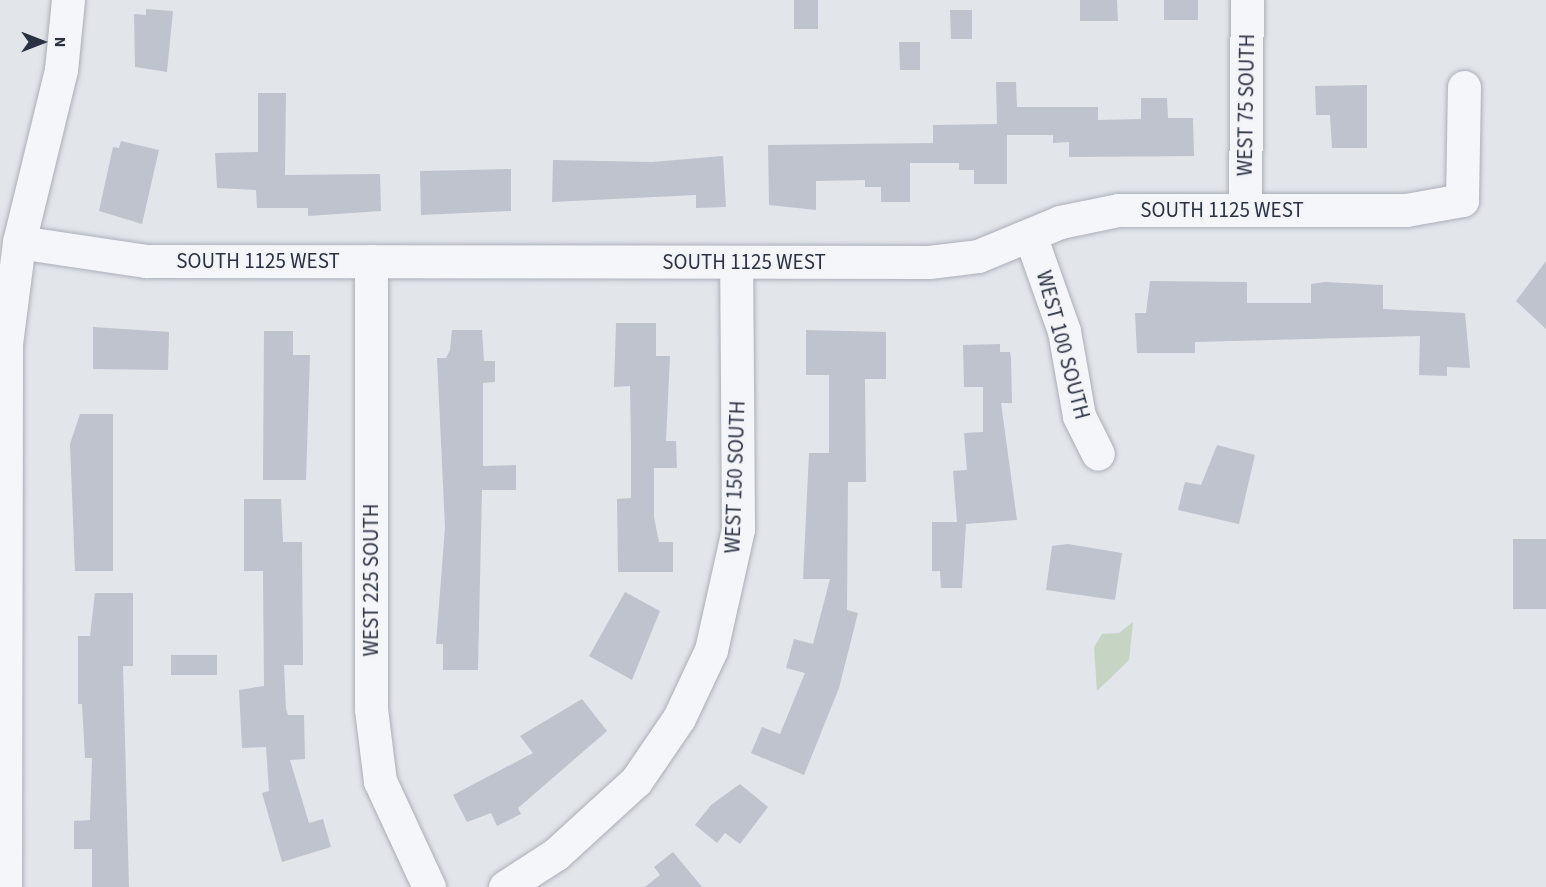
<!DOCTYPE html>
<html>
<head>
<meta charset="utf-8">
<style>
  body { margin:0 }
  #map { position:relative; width:1546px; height:887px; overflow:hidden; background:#e2e5ea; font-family:"Source Sans 3",sans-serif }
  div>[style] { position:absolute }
  .green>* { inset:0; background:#c6d4c3 }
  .building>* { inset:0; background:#bfc3cd }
  .roads { filter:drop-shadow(0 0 2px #abafb8) drop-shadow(0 0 2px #abafb8) }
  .minor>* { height:33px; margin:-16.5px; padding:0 16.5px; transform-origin:16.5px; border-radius:16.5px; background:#f5f6f9 }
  span { translate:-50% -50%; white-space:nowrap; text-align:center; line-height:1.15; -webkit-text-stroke:5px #f2f4f8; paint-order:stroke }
  .street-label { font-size:21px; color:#2a3142 }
  .north { position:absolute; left:12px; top:12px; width:60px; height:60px; -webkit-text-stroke:4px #f2f4f8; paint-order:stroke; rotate:90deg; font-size:16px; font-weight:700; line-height:24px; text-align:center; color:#2a3142 }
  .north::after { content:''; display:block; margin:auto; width:21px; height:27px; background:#2a3142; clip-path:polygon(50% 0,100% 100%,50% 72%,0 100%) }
</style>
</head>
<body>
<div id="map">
  <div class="green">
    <i style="clip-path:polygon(1133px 622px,1129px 660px,1097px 691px,1094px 647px,1102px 634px,1119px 633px)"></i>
  </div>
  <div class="building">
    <i style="clip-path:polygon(794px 0,818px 0,818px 29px,794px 29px)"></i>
    <i style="clip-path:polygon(1080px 0,1117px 0,1118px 21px,1080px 21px)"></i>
    <i style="clip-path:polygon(1164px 0,1198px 0,1198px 20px,1164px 20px)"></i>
    <i style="clip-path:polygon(146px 9px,173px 11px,167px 72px,135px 67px,134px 14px,146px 15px)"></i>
    <i style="clip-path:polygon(950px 10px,972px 10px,972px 39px,951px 39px)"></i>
    <i style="clip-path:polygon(899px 42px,920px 42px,920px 70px,900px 70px)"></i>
    <i style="clip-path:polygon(996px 82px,1016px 82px,1017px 107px,1098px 107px,1098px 120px,1141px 119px,1141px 98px,1167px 98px,1168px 118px,1193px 118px,1194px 156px,1069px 157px,1069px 142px,1053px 143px,1053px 135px,1007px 135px,1007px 184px,974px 184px,974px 170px,959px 170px,959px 163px,910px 163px,910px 202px,881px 202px,881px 187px,865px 187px,865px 180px,816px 181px,816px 210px,769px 205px,768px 145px,933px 143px,933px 125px,997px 124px)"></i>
    <i style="clip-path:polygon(1367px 85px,1367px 148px,1332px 148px,1330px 115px,1316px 115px,1315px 86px)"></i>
    <i style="clip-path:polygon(258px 93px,286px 93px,285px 175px,380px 174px,381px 211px,308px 216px,308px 208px,257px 208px,256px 190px,217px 188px,215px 153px,258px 152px)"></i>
    <i style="clip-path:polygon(121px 141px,159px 150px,142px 224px,99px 211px,113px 147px,119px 148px)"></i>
    <i style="clip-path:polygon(723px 156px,726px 207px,696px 208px,696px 195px,552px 202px,553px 160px,652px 162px)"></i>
    <i style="clip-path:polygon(511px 169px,511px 211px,421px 215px,420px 171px)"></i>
    <i style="clip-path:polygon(1546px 261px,1546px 329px,1516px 301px)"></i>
    <i style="clip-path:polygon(1150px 281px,1247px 282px,1247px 303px,1311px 303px,1311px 284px,1325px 282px,1383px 285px,1383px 309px,1465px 313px,1470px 368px,1447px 367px,1447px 376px,1419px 375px,1420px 336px,1195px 342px,1195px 353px,1137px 353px,1135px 313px,1146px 313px)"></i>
    <i style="clip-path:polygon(616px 323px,656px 323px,656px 356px,670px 356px,666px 441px,676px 441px,677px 468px,654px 468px,654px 517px,659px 542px,673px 542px,673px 572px,618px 572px,617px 499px,631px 498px,631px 444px,630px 386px,614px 387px)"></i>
    <i style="clip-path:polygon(93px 327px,169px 332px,168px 370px,93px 369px)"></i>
    <i style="clip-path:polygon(452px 330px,482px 330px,484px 361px,495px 361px,495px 382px,483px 383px,483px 466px,516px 465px,516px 490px,482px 490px,478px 670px,443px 670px,443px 644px,436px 644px,445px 527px,437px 358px,446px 358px,450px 350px)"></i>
    <i style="clip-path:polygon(806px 330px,886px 332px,886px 379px,865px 379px,866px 482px,848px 482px,847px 610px,858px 613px,839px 688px,804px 775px,751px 753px,762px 727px,780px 734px,805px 673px,786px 668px,794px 639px,813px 644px,830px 579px,803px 579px,809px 453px,829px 453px,829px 375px,806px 375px)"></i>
    <i style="clip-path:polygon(264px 331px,293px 331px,293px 355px,310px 355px,306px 480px,263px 480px)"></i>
    <i style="clip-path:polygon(1000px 344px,1000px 352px,1010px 352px,1011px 358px,1012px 403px,1001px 403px,1017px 520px,966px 524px,962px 588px,941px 588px,940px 571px,932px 571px,932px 522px,957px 522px,953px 471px,967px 470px,964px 433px,983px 432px,983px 387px,964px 387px,963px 345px)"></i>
    <i style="clip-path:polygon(80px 414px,113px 414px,113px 571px,75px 571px,70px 444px)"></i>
    <i style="clip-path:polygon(1217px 445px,1255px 455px,1239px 524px,1178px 510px,1185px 482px,1201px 485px)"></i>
    <i style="clip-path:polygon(244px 499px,281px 499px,283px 542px,302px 542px,303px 665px,284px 665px,286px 709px,288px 715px,304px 715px,305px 759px,290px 760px,309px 823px,323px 819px,331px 847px,282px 862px,262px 793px,269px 791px,266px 747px,242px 748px,239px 690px,264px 686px,263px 571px,244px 571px)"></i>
    <i style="clip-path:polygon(1513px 539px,1546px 539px,1546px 609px,1513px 609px)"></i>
    <i style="clip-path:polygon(1068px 544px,1122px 553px,1115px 600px,1046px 590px,1052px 546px)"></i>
    <i style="clip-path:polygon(625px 592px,660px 611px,632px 680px,589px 656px)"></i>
    <i style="clip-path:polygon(95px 593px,133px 593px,133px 666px,123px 666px,129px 887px,92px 887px,92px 849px,74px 849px,74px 821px,90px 820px,92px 758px,85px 758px,82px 704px,78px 704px,78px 636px,90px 636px)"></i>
    <i style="clip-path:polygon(171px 655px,217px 655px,217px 675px,171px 675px)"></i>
    <i style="clip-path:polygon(582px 699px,607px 731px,518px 808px,521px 814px,497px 826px,491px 813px,467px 822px,453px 795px,533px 753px,520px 736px)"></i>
    <i style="clip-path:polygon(740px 784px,768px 807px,740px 844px,725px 833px,717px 843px,695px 825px,711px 805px)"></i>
    <i style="clip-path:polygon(673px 852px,702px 887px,645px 887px,660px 875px,654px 867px)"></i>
  </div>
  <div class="roads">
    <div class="minor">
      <i style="left:1245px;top:210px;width:210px;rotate:-89.5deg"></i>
      <i style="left:1030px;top:235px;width:102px;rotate:70.5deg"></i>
      <i style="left:1064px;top:331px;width:86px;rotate:80deg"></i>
      <i style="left:1079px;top:416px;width:42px;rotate:63.4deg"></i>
      <i style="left:19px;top:242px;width:128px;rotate:8.5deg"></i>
      <i style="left:146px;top:261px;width:783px;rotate:0.07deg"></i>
      <i style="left:929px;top:262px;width:49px;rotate:-7deg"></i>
      <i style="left:978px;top:256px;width:89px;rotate:-22.5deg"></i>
      <i style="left:1060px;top:222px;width:59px;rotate:-11.7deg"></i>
      <i style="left:1118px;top:210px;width:288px"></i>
      <i style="left:1406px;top:210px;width:57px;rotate:-10.1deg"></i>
      <i style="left:1462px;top:200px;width:113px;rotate:-89deg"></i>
      <i style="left:371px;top:261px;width:448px;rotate:90deg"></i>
      <i style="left:371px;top:709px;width:73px;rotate:82.9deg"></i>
      <i style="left:380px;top:781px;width:117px;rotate:65.2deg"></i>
      <i style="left:5px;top:887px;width:543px;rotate:-89.89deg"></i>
      <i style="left:6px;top:344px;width:103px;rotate:-82.7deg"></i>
      <i style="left:19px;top:242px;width:177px;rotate:-76.3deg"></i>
      <i style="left:61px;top:70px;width:70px;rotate:-84.3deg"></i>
      <i style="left:505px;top:887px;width:61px;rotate:-32.9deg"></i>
      <i style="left:556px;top:854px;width:108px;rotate:-42.4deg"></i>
      <i style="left:636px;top:781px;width:76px;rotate:-55.7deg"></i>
      <i style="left:679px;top:718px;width:75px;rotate:-64.8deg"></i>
      <i style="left:711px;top:650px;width:124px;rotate:-77.4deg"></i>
      <i style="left:738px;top:529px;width:267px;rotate:-90.4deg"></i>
    </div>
  </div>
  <div class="street-label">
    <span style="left:1246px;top:105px;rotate:-89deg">WEST 75 SOUTH</span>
    <span style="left:1222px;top:210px">SOUTH 1125 WEST</span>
    <span style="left:258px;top:261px">SOUTH 1125 WEST</span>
    <span style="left:744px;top:262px">SOUTH 1125 WEST</span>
    <span style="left:1063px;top:345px;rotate:75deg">WEST 100 SOUTH</span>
    <span style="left:735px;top:477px;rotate:-88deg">WEST 150 SOUTH</span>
    <span style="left:371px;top:580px;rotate:-90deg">WEST 225 SOUTH</span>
  </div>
  <div class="north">N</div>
</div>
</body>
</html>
